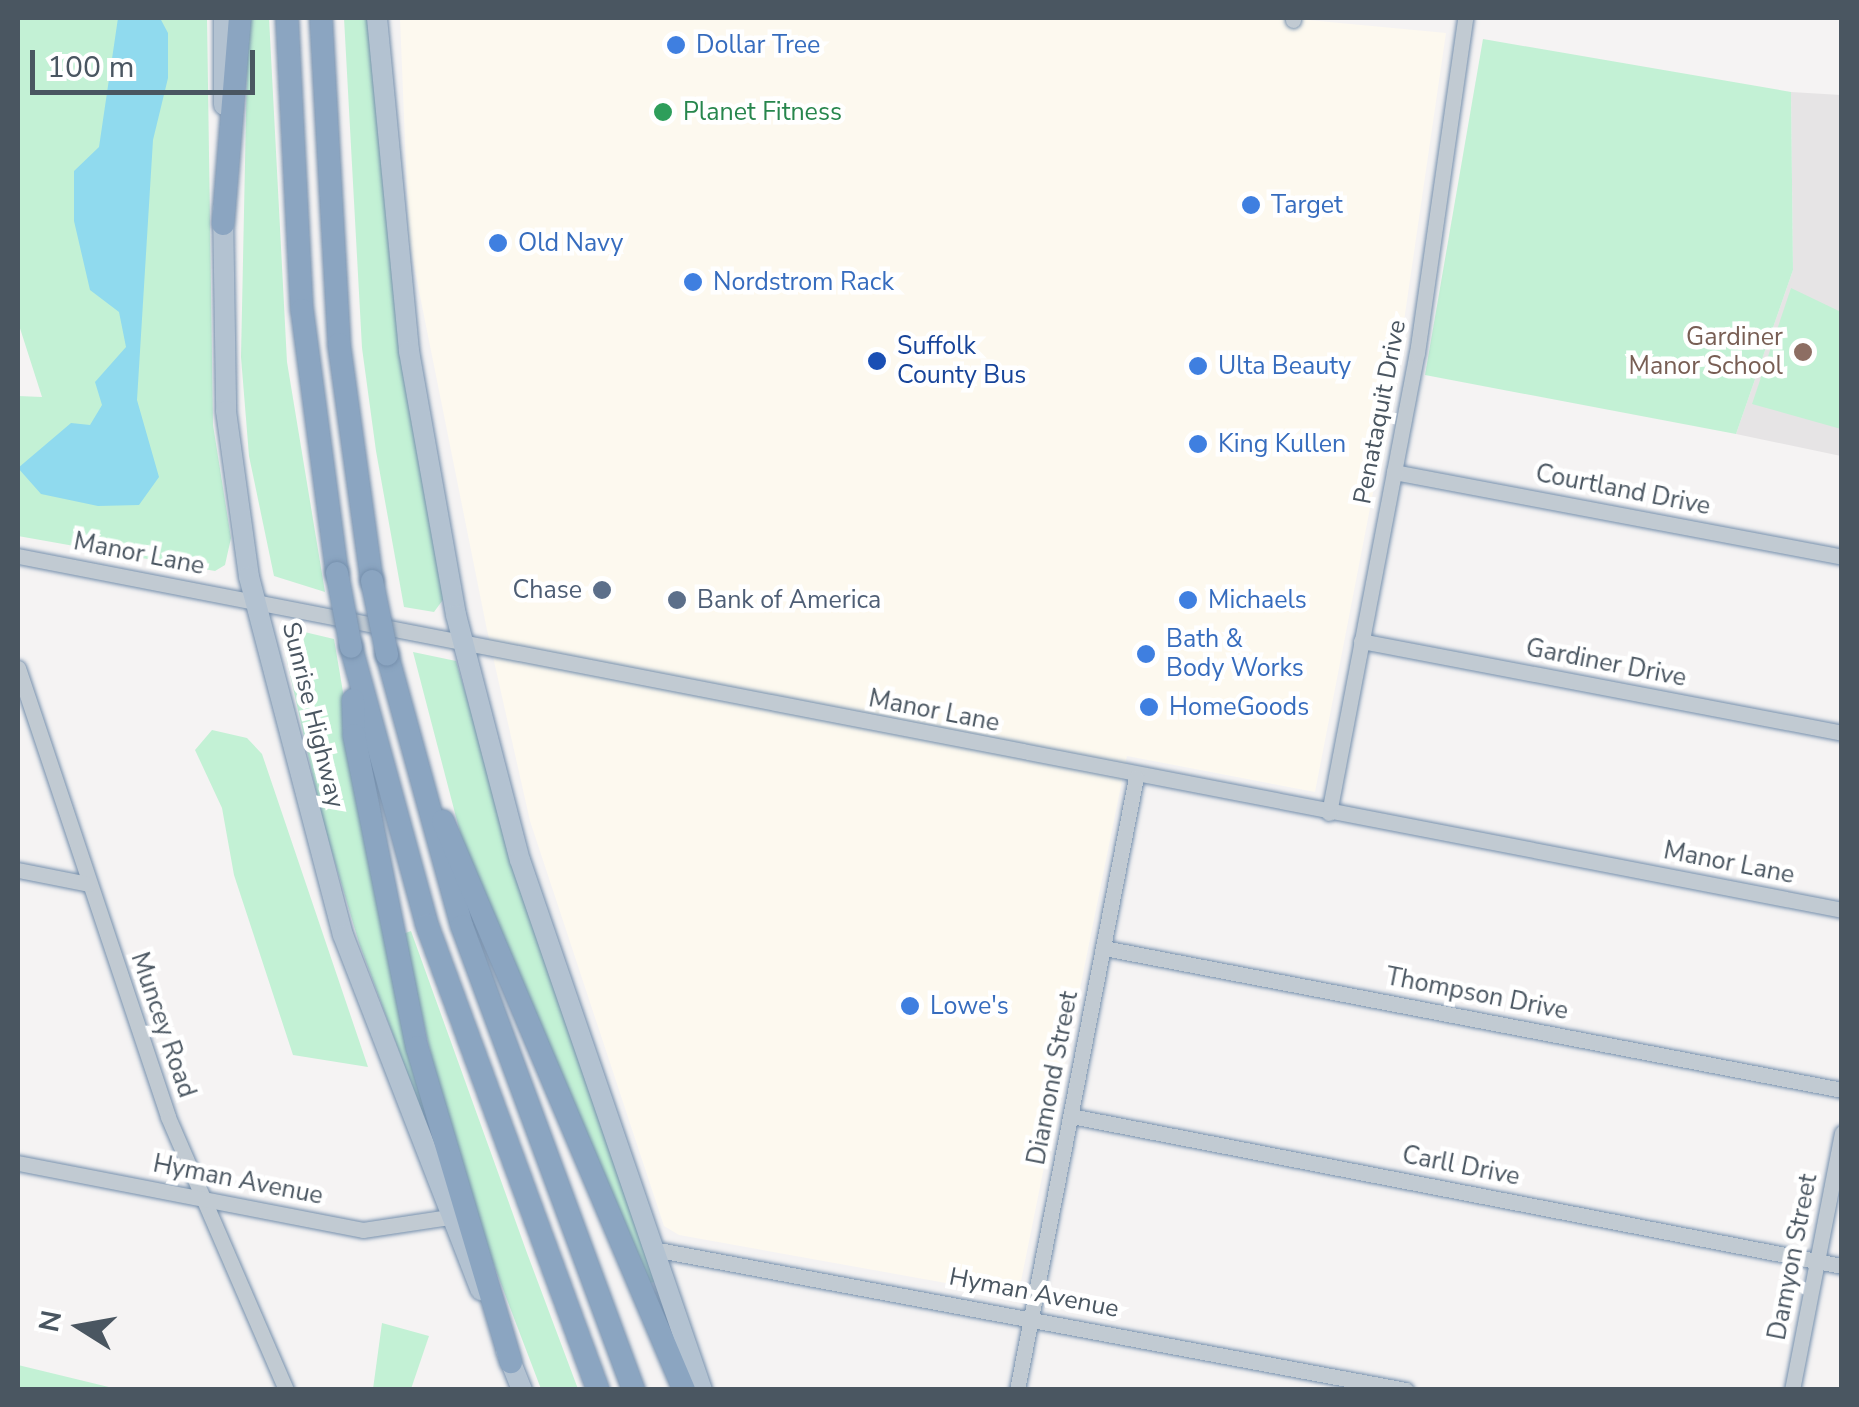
<!DOCTYPE html>
<html>
<head>
<meta charset="utf-8">
<style>
  body { margin:0 }
  #map { position:relative; width:1859px; height:1407px; overflow:hidden; background:#f5f3f3; font-family:"Nunito Sans",sans-serif }
  div>[style] { position:absolute }
  .commercial>* { inset:0; background:#fdf9ef }
  .education>* { inset:0; background:#e6e4e5 }
  .green>* { inset:0; background:#c3f1d5 }
  .water>* { inset:0; background:#90daee }
  .roads { filter:drop-shadow(0 0 2px #7690ad) drop-shadow(0 0 2px #7690ad) }
  .minor>* { height:15px; margin:-7.5px; padding:0 7.5px; transform-origin:7.5px; border-radius:7.5px; background:#c1cad2 }
  .major>* { height:20px; margin:-10px; padding:0 10px; transform-origin:10px; border-radius:10px; background:#b3c2d1 }
  .highway>* { height:22px; margin:-11px; padding:0 11px; transform-origin:11px; border-radius:11px; background:#8ba5c1 }
  .bridges { filter:drop-shadow(0 0 2px #7690ad) drop-shadow(0 0 2px #7690ad) }
  .highway-bridge>* { height:22px; margin:-11px; padding:0 11px; transform-origin:11px; border-radius:11px; background:#8ba5c1 }
  .dots>* { width:28px; height:28px; translate:-50% -50%; box-sizing:border-box; border:5px solid #fff; border-radius:50% }
  span { translate:-50% -50%; white-space:nowrap; text-align:center; line-height:1.15; -webkit-text-stroke:9px #fff; paint-order:stroke }
  .shop-label { font-size:25px; color:#366cbe }
  .left { translate:0 -50%; text-align:left }
  .leisure-label { font-size:25px; color:#27864d }
  .education-label { font-size:25px; color:#785e54 }
  .right { translate:-100% -50%; text-align:right }
  .transit-label { font-size:25px; color:#164399 }
  .street-label { font-size:25px; color:#4a5661 }
  .service-label { font-size:25px; color:#4e5e75 }
  .frame { position:absolute; inset:0; border:20px solid #4a5661; pointer-events:none }
  .north { position:absolute; left:30px; top:1277px; width:100px; height:100px; -webkit-text-stroke:8px #fff; paint-order:stroke; rotate:281deg; font-size:28px; font-weight:700; line-height:40px; text-align:center; color:#4a5661 }
  .north::after { content:''; display:block; margin:auto; width:35px; height:45px; background:#4a5661; clip-path:polygon(50% 0,100% 100%,50% 72%,0 100%) }
  .scale { position:absolute; left:30px; top:50px; width:225px; height:45px; box-sizing:border-box; border:5px solid #4a5661; border-top:0; padding-left:12px; font-size:30px; line-height:35px; white-space:nowrap; color:#4a5661; -webkit-text-stroke:8px #fff; paint-order:stroke }
</style>
</head>
<body>
<div id="map">
  <div class="commercial">
    <i style="clip-path:polygon(400px 18px,1287px 18px,1446px 33px,1397px 369px,1315px 792px,1127px 756px,1018px 1296px,679px 1235px,664px 1226px,530px 821px,487px 630px,409px 241px)"></i>
  </div>
  <div class="education">
    <i style="clip-path:polygon(1791px 92px,1841px 95px,1841px 456px,1736px 434px,1793px 270px)"></i>
  </div>
  <div class="green">
    <i style="clip-path:polygon(18px 18px,207px 18px,213px 425px,231px 538px,225px 565px,215px 571px,18px 536px,18px 396px,42px 397px,18px 322px)"></i>
    <i style="clip-path:polygon(248px 18px,269px 18px,287px 362px,325px 592px,274px 576px,249px 456px,241px 357px)"></i>
    <i style="clip-path:polygon(344px 18px,370px 18px,402px 347px,445px 597px,434px 612px,404px 607px,376px 451px,362px 348px)"></i>
    <i style="clip-path:polygon(1483px 39px,1791px 92px,1793px 270px,1736px 434px,1425px 375px)"></i>
    <i style="clip-path:polygon(1791px 288px,1841px 312px,1841px 429px,1752px 404px)"></i>
    <i style="clip-path:polygon(296px 630px,334px 639px,365px 822px,441px 1164px,359px 943px,323px 822px,283px 643px)"></i>
    <i style="clip-path:polygon(413px 652px,456px 661px,539px 940px,658px 1281px,650px 1283px,468px 863px)"></i>
    <i style="clip-path:polygon(212px 730px,247px 738px,262px 754px,368px 1067px,293px 1055px,234px 875px,222px 808px,195px 750px)"></i>
    <i style="clip-path:polygon(411px 931px,527px 1253px,578px 1389px,541px 1389px,487px 1247px,435px 1072px,403px 934px)"></i>
    <i style="clip-path:polygon(382px 1323px,429px 1336px,411px 1389px,373px 1389px)"></i>
    <i style="clip-path:polygon(18px 1365px,117px 1389px,18px 1389px)"></i>
  </div>
  <div class="water">
    <i style="clip-path:polygon(118px 18px,160px 18px,168px 33px,168px 78px,153px 140px,137px 400px,159px 477px,139px 505px,98px 506px,41px 494px,18px 468px,71px 423px,90px 425px,102px 405px,95px 382px,126px 347px,119px 312px,90px 290px,74px 221px,74px 171px,99px 147px)"></i>
  </div>
  <div class="roads">
    <div class="minor">
      <i style="left:1293px;top:18px;width:2px;rotate:90deg"></i>
      <i style="left:1394px;top:472px;width:456px;rotate:10.7deg"></i>
      <i style="left:18px;top:556px;width:1858px;rotate:10.98deg"></i>
      <i style="left:1361px;top:641px;width:490px;rotate:10.8deg"></i>
      <i style="left:18px;top:668px;width:473px;rotate:71.5deg"></i>
      <i style="left:168px;top:1117px;width:297px;rotate:66.6deg"></i>
      <i style="left:1329px;top:813px;width:468px;rotate:-79.2deg"></i>
      <i style="left:1417px;top:353px;width:338px;rotate:-81.8deg"></i>
      <i style="left:18px;top:870px;width:72px;rotate:11.2deg"></i>
      <i style="left:1104px;top:948px;width:752px;rotate:10.89deg"></i>
      <i style="left:1071px;top:1116px;width:785px;rotate:11.01deg"></i>
      <i style="left:18px;top:1163px;width:351px;rotate:11deg"></i>
      <i style="left:363px;top:1230px;width:87px;rotate:-8.6deg"></i>
      <i style="left:653px;top:1249px;width:766px;rotate:10.61deg"></i>
      <i style="left:1017px;top:1390px;width:624px;rotate:-79.01deg"></i>
      <i style="left:1792px;top:1390px;width:262px;rotate:-79deg"></i>
    </div>
    <div class="major">
      <i style="left:377px;top:18px;width:335px;rotate:84.5deg"></i>
      <i style="left:409px;top:351px;width:268px;rotate:79.9deg"></i>
      <i style="left:456px;top:615px;width:253px;rotate:75.4deg"></i>
      <i style="left:520px;top:860px;width:560px;rotate:71.05deg"></i>
      <i style="left:224px;top:105px;width:87px;rotate:-90deg"></i>
      <i style="left:223px;top:209px;width:202px;rotate:89.1deg"></i>
      <i style="left:226px;top:411px;width:168px;rotate:82.1deg"></i>
      <i style="left:249px;top:577px;width:370px;rotate:75.3deg"></i>
      <i style="left:343px;top:935px;width:381px;rotate:68.8deg"></i>
      <i style="left:506px;top:1350px;width:43px;rotate:68.2deg"></i>
    </div>
    <div class="highway">
      <i style="left:287px;top:18px;width:292px;rotate:87.1deg"></i>
      <i style="left:302px;top:310px;width:265px;rotate:82.4deg"></i>
      <i style="left:321px;top:18px;width:326px;rotate:86.8deg"></i>
      <i style="left:339px;top:344px;width:239px;rotate:82.1deg"></i>
      <i style="left:223px;top:224px;width:207px;rotate:-85.3deg"></i>
      <i style="left:351px;top:647px;width:288px;rotate:74.7deg"></i>
      <i style="left:427px;top:925px;width:495px;rotate:69.8deg"></i>
      <i style="left:387px;top:654px;width:282px;rotate:74.6deg"></i>
      <i style="left:462px;top:926px;width:495px;rotate:69.7deg"></i>
      <i style="left:353px;top:700px;width:35px;rotate:88deg"></i>
      <i style="left:354px;top:735px;width:318px;rotate:78.6deg"></i>
      <i style="left:417px;top:1047px;width:329px;rotate:73.4deg"></i>
      <i style="left:443px;top:821px;width:618px;rotate:67.04deg"></i>
    </div>
  </div>
  <div class="bridges">
    <div class="highway-bridge">
      <i style="left:337px;top:573px;width:75px;rotate:79.3deg"></i>
      <i style="left:372px;top:581px;width:75px;rotate:78.4deg"></i>
    </div>
  </div>
  <div class="dots">
    <i style="left:676px;top:45px;background:#3f7fe0"></i>
    <i style="left:663px;top:112px;background:#2e9e5b"></i>
    <i style="left:1251px;top:205px;background:#3f7fe0"></i>
    <i style="left:498px;top:243px;background:#3f7fe0"></i>
    <i style="left:693px;top:282px;background:#3f7fe0"></i>
    <i style="left:1803px;top:352px;background:#8d6e63"></i>
    <i style="left:877px;top:361px;background:#1a4fb4"></i>
    <i style="left:1198px;top:366px;background:#3f7fe0"></i>
    <i style="left:1198px;top:444px;background:#3f7fe0"></i>
    <i style="left:602px;top:590px;background:#5c6f8a"></i>
    <i style="left:677px;top:600px;background:#5c6f8a"></i>
    <i style="left:1188px;top:600px;background:#3f7fe0"></i>
    <i style="left:1146px;top:654px;background:#3f7fe0"></i>
    <i style="left:1149px;top:707px;background:#3f7fe0"></i>
    <i style="left:910px;top:1006px;background:#3f7fe0"></i>
  </div>
  <div class="shop-label">
    <span class="left" style="left:696px;top:45px">Dollar Tree</span>
    <span class="left" style="left:1271px;top:205px">Target</span>
    <span class="left" style="left:518px;top:243px">Old Navy</span>
    <span class="left" style="left:713px;top:282px">Nordstrom Rack</span>
    <span class="left" style="left:1218px;top:366px">Ulta Beauty</span>
    <span class="left" style="left:1218px;top:444px">King Kullen</span>
    <span class="left" style="left:1208px;top:600px">Michaels</span>
    <span class="left" style="left:1166px;top:654px">Bath &amp;<br>Body Works</span>
    <span class="left" style="left:1169px;top:707px">HomeGoods</span>
    <span class="left" style="left:930px;top:1006px">Lowe's</span>
  </div>
  <div class="leisure-label">
    <span class="left" style="left:683px;top:112px">Planet Fitness</span>
  </div>
  <div class="education-label">
    <span class="right" style="left:1783px;top:352px">Gardiner<br>Manor School</span>
  </div>
  <div class="transit-label">
    <span class="left" style="left:897px;top:361px">Suffolk<br>County Bus</span>
  </div>
  <div class="street-label">
    <span style="left:1380px;top:412px;rotate:-79deg">Penataquit Drive</span>
    <span style="left:1623px;top:490px;rotate:11deg">Courtland Drive</span>
    <span style="left:139px;top:554px;rotate:11deg">Manor Lane</span>
    <span style="left:1606px;top:663px;rotate:11deg">Gardiner Drive</span>
    <span style="left:934px;top:711px;rotate:11deg">Manor Lane</span>
    <span style="left:313px;top:715px;rotate:76deg">Sunrise Highway</span>
    <span style="left:1729px;top:863px;rotate:11deg">Manor Lane</span>
    <span style="left:1477px;top:994px;rotate:11deg">Thompson Drive</span>
    <span style="left:163px;top:1025px;rotate:71deg">Muncey Road</span>
    <span style="left:1053px;top:1078px;rotate:-79deg">Diamond Street</span>
    <span style="left:1461px;top:1166px;rotate:11deg">Carll Drive</span>
    <span style="left:238px;top:1180px;rotate:11deg">Hyman Avenue</span>
    <span style="left:1793px;top:1257px;rotate:-79deg">Damyon Street</span>
    <span style="left:1034px;top:1293px;rotate:11deg">Hyman Avenue</span>
  </div>
  <div class="service-label">
    <span class="right" style="left:582px;top:590px">Chase</span>
    <span class="left" style="left:697px;top:600px">Bank of America</span>
  </div>
  <div class="frame"></div>
  <div class="north">N</div>
  <div class="scale">100 m</div>
</div>
</body>
</html>
